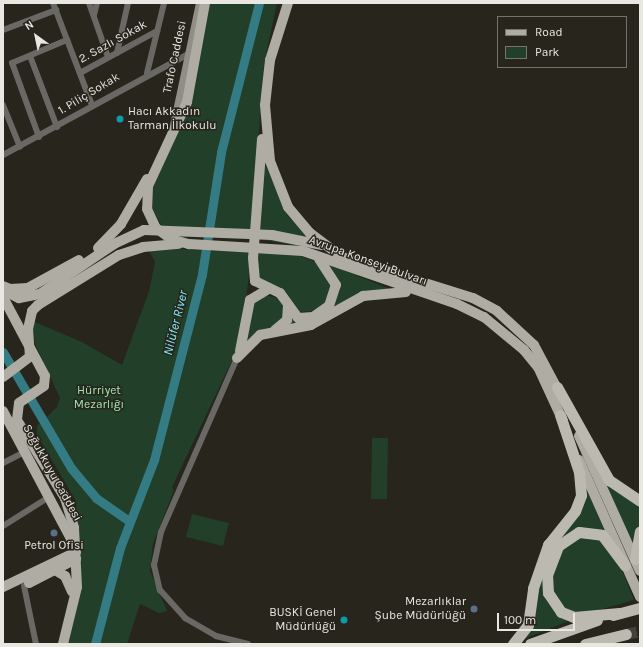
<!DOCTYPE html>
<html>
<head>
<meta charset="utf-8">
<style>
  body { margin:0 }
  #map { position:relative; width:643px; height:647px; overflow:hidden; background:#27251c; font-family:Karla,sans-serif }
  div>[style] { position:absolute }
  .green>* { inset:0; background:#213f29 }
  .river>* { height:9px; margin:-4.5px; padding:0 4.5px; transform-origin:4.5px; border-radius:4.5px; background:#347b84 }
  .trunk-tunnel>* { height:11px; margin-top:-5.5px; transform-origin:0; background:repeating-linear-gradient(90deg,#44423a 0 11px,transparent 0 16.5px) }
  .minor>* { height:6px; margin:-3px; padding:0 3px; transform-origin:3px; border-radius:3px; background:#696864 }
  .secondary>* { height:9px; margin:-4.5px; padding:0 4.5px; transform-origin:4.5px; border-radius:4.5px; background:#908e87 }
  .primary>* { height:10px; margin:-5px; padding:0 5px; transform-origin:5px; border-radius:5px; background:#aeaca3 }
  .trunk>* { height:11px; margin:-5.5px; padding:0 5.5px; transform-origin:5.5px; border-radius:5.5px; background:#bcbab0 }
  .dots>* { width:11px; height:11px; translate:-50% -50%; box-sizing:border-box; border:2px solid #27251c; border-radius:50% }
  span { translate:-50% -50%; white-space:nowrap; text-align:center; line-height:1.15; -webkit-text-stroke:3px #27251c; paint-order:stroke }
  .street-label { font-size:12px; color:#e9e7e2 }
  .poi-label { font-size:12px; color:#e9e7e2 }
  .left { translate:0 -50%; text-align:left }
  .right { translate:-100% -50%; text-align:right }
  .park-label { font-size:12px; color:#a0e6b1 }
  .water-label { font-size:13px; color:#81eefc; font-style:italic }
  .frame { position:absolute; inset:0; border:4px solid #e9e7e2; pointer-events:none }
  .legend { position:absolute; left:497px; top:16px; width:130px; height:52px; box-sizing:border-box; background:#27251c; border:1px solid #75736b; margin:0; padding:5px 7px; list-style:none; font-size:12px; color:#e9e7e2 }
  .legend li { display:flex; align-items:center; gap:8px; height:20px }
  .legend b { width:20px; border:1px solid #75736b }
  .north { position:absolute; left:16px; top:16px; width:40px; height:40px; -webkit-text-stroke:3px #27251c; paint-order:stroke; rotate:327deg; font-size:11px; font-weight:700; line-height:16px; text-align:center; color:#e9e7e2 }
  .north::after { content:''; display:block; margin:auto; width:14px; height:18px; background:#e9e7e2; clip-path:polygon(50% 0,100% 100%,50% 72%,0 100%) }
  .scale { position:absolute; left:497px; top:613px; width:78px; height:18px; box-sizing:border-box; border:2px solid #e9e7e2; border-top:0; padding-left:5px; font-size:12px; line-height:14px; white-space:nowrap; color:#e9e7e2; -webkit-text-stroke:3px #27251c; paint-order:stroke }
</style>
</head>
<body>
<div id="map">
  <div class="green">
    <i style="clip-path:polygon(210px 3px,277px 3px,264px 64px,251px 239px,184px 237px,162px 226px,153px 210px,153px 186px,194px 92px)"></i>
    <i style="clip-path:polygon(264px 162px,288px 216px,323px 250px,258px 239px)"></i>
    <i style="clip-path:polygon(176px 249px,251px 252px,244px 324px,235px 354px,172px 487px,174px 490px,153px 544px,150px 571px,167px 611px,159px 613px,140px 604px,127px 644px,66px 644px,79px 564px,76px 501px,37px 435px,37px 426px,57px 407px,60px 398px,35px 344px,32px 324px,35px 322px,82px 342px,122px 365px,149px 291px,155px 262px,149px 251px)"></i>
    <i style="clip-path:polygon(257px 253px,296px 254px,321px 264px,333px 283px,330px 299px,316px 311px,300px 312px,285px 291px,259px 278px)"></i>
    <i style="clip-path:polygon(326px 263px,390px 289px,361px 293px,323px 316px,285px 326px,291px 316px,323px 313px,336px 277px)"></i>
    <i style="clip-path:polygon(265px 295px,278px 298px,285px 308px,285px 316px,280px 323px,246px 343px,254px 301px)"></i>
    <i style="clip-path:polygon(372px 438px,388px 438px,387px 499px,371px 499px)"></i>
    <i style="clip-path:polygon(605px 481px,640px 504px,640px 525px,632px 543px)"></i>
    <i style="clip-path:polygon(584px 483px,606px 533px,580px 528px,556px 543px,543px 580px,571px 620px,524px 639px,548px 552px,575px 520px)"></i>
    <i style="clip-path:polygon(192px 514px,229px 523px,223px 546px,186px 537px)"></i>
    <i style="clip-path:polygon(578px 536px,598px 536px,619px 563px,634px 600px,592px 612px,570px 612px,556px 601px,550px 583px,563px 546px)"></i>
  </div>
  <div class="river">
    <i style="left:3px;top:352px;width:134px;rotate:59.6deg"></i>
    <i style="left:71px;top:468px;width:39px;rotate:50deg"></i>
    <i style="left:96px;top:498px;width:40px;rotate:34.9deg"></i>
    <i style="left:95px;top:644px;width:99px;rotate:-75.4deg"></i>
    <i style="left:120px;top:548px;width:94px;rotate:-68.9deg"></i>
    <i style="left:154px;top:460px;width:192px;rotate:-75.5deg"></i>
    <i style="left:202px;top:274px;width:123px;rotate:-81.1deg"></i>
    <i style="left:221px;top:152px;width:154px;rotate:-75.7deg"></i>
  </div>
  <div class="trunk-tunnel">
    <i style="left:626px;top:634px;width:14px;rotate:-12deg"></i>
  </div>
  <div class="minor">
    <i style="left:53px;top:3px;width:109px;rotate:69.1deg"></i>
    <i style="left:89px;top:3px;width:57px;rotate:70.6deg"></i>
    <i style="left:94px;top:15px;width:12px;rotate:-76deg"></i>
    <i style="left:3px;top:30px;width:57px;rotate:-20.7deg"></i>
    <i style="left:117px;top:53px;width:51px;rotate:-77.6deg"></i>
    <i style="left:30px;top:56px;width:76px;rotate:69.2deg"></i>
    <i style="left:80px;top:73px;width:88px;rotate:-28.6deg"></i>
    <i style="left:147px;top:73px;width:72px;rotate:-76.3deg"></i>
    <i style="left:3px;top:105px;width:45px;rotate:68deg"></i>
    <i style="left:39px;top:137px;width:79px;rotate:-110deg"></i>
    <i style="left:12px;top:63px;width:60px;rotate:-22.7deg"></i>
    <i style="left:3px;top:155px;width:211px;rotate:-28.6deg"></i>
    <i style="left:237px;top:358px;width:190px;rotate:113.6deg"></i>
    <i style="left:161px;top:532px;width:34px;rotate:102deg"></i>
    <i style="left:154px;top:565px;width:26px;rotate:77deg"></i>
    <i style="left:160px;top:590px;width:38px;rotate:48deg"></i>
    <i style="left:185px;top:618px;width:36px;rotate:30deg"></i>
    <i style="left:216px;top:636px;width:33px;rotate:14deg"></i>
    <i style="left:3px;top:463px;width:25px;rotate:-27deg"></i>
    <i style="left:3px;top:526px;width:54px;rotate:-32.2deg"></i>
    <i style="left:24px;top:586px;width:59px;rotate:78.3deg"></i>
  </div>
  <div class="secondary">
    <i style="left:174px;top:125px;width:125px;rotate:-78deg"></i>
  </div>
  <div class="primary">
    <i style="left:205px;top:3px;width:101px;rotate:100.3deg"></i>
    <i style="left:187px;top:102px;width:93px;rotate:114.9deg"></i>
    <i style="left:148px;top:186px;width:23px;rotate:92deg"></i>
    <i style="left:147px;top:209px;width:21px;rotate:65deg"></i>
    <i style="left:156px;top:228px;width:19px;rotate:36deg"></i>
    <i style="left:171px;top:239px;width:19px;rotate:16deg"></i>
    <i style="left:189px;top:244px;width:114px;rotate:3.5deg"></i>
    <i style="left:303px;top:251px;width:163px;rotate:19deg"></i>
    <i style="left:457px;top:304px;width:30px;rotate:26deg"></i>
    <i style="left:484px;top:317px;width:52px;rotate:39.5deg"></i>
    <i style="left:524px;top:350px;width:22px;rotate:51deg"></i>
    <i style="left:538px;top:367px;width:60px;rotate:65.2deg"></i>
    <i style="left:288px;top:3px;width:60px;rotate:107.5deg"></i>
    <i style="left:270px;top:60px;width:45px;rotate:96.3deg"></i>
    <i style="left:265px;top:105px;width:56px;rotate:84.9deg"></i>
    <i style="left:270px;top:161px;width:49px;rotate:68.6deg"></i>
    <i style="left:288px;top:207px;width:34px;rotate:50deg"></i>
    <i style="left:310px;top:233px;width:40px;rotate:37deg"></i>
    <i style="left:342px;top:257px;width:137px;rotate:17.4deg"></i>
    <i style="left:473px;top:298px;width:27px;rotate:28deg"></i>
    <i style="left:497px;top:311px;width:50px;rotate:42.6deg"></i>
    <i style="left:534px;top:345px;width:55px;rotate:62deg"></i>
    <i style="left:262px;top:139px;width:119px;rotate:94.3deg"></i>
    <i style="left:253px;top:258px;width:23px;rotate:85deg"></i>
    <i style="left:255px;top:281px;width:28px;rotate:26deg"></i>
    <i style="left:280px;top:293px;width:31px;rotate:54deg"></i>
    <i style="left:298px;top:318px;width:15px;rotate:-4deg"></i>
    <i style="left:313px;top:317px;width:19px;rotate:-35deg"></i>
    <i style="left:329px;top:306px;width:22px;rotate:-72deg"></i>
    <i style="left:336px;top:285px;width:31px;rotate:-123deg"></i>
    <i style="left:98px;top:248px;width:33px;rotate:-46deg"></i>
    <i style="left:121px;top:224px;width:52px;rotate:-60deg"></i>
    <i style="left:3px;top:286px;width:8px;rotate:23deg"></i>
    <i style="left:10px;top:289px;width:18px;rotate:-3deg"></i>
    <i style="left:28px;top:288px;width:58px;rotate:-28.8deg"></i>
    <i style="left:3px;top:290px;width:18px;rotate:27deg"></i>
    <i style="left:19px;top:298px;width:21px;rotate:-11deg"></i>
    <i style="left:40px;top:294px;width:89px;rotate:-34deg"></i>
    <i style="left:114px;top:244px;width:33px;rotate:-25deg"></i>
    <i style="left:144px;top:230px;width:128px;rotate:2.2deg"></i>
    <i style="left:272px;top:235px;width:50px;rotate:11.5deg"></i>
    <i style="left:3px;top:297px;width:89px;rotate:62deg"></i>
    <i style="left:45px;top:376px;width:10px;rotate:96deg"></i>
    <i style="left:44px;top:386px;width:30px;rotate:146deg"></i>
    <i style="left:19px;top:403px;width:17px;rotate:97deg"></i>
    <i style="left:17px;top:420px;width:92px;rotate:58.4deg"></i>
    <i style="left:65px;top:498px;width:31px;rotate:73deg"></i>
    <i style="left:74px;top:528px;width:59px;rotate:87.1deg"></i>
    <i style="left:77px;top:587px;width:59px;rotate:103.8deg"></i>
    <i style="left:275px;top:330px;width:16px;rotate:-40deg"></i>
    <i style="left:287px;top:320px;width:15px;rotate:-86deg"></i>
    <i style="left:240px;top:351px;width:52px;rotate:-78.9deg"></i>
    <i style="left:250px;top:300px;width:21px;rotate:-31deg"></i>
    <i style="left:237px;top:358px;width:33px;rotate:-45deg"></i>
    <i style="left:260px;top:335px;width:52px;rotate:-11.1deg"></i>
    <i style="left:311px;top:325px;width:60px;rotate:-29.1deg"></i>
    <i style="left:363px;top:296px;width:43px;rotate:-5.3deg"></i>
    <i style="left:3px;top:377px;width:34px;rotate:-37deg"></i>
    <i style="left:30px;top:357px;width:28px;rotate:-94deg"></i>
    <i style="left:28px;top:329px;width:18px;rotate:-77deg"></i>
    <i style="left:32px;top:311px;width:8px;rotate:-45deg"></i>
    <i style="left:38px;top:305px;width:95px;rotate:-31.7deg"></i>
    <i style="left:119px;top:255px;width:25px;rotate:-18deg"></i>
    <i style="left:143px;top:247px;width:36px;rotate:-5deg"></i>
    <i style="left:3px;top:411px;width:145px;rotate:62deg"></i>
    <i style="left:579px;top:436px;width:148px;rotate:65.7deg"></i>
    <i style="left:579px;top:460px;width:150px;rotate:66deg"></i>
    <i style="left:55px;top:570px;width:12px;rotate:31deg"></i>
    <i style="left:65px;top:576px;width:17px;rotate:66deg"></i>
    <i style="left:29px;top:583px;width:53px;rotate:-27.1deg"></i>
    <i style="left:3px;top:587px;width:81px;rotate:-25.6deg"></i>
  </div>
  <div class="trunk">
    <i style="left:557px;top:387px;width:107px;rotate:60.8deg"></i>
    <i style="left:609px;top:480px;width:37px;rotate:34deg"></i>
    <i style="left:635px;top:559px;width:28px;rotate:-80deg"></i>
    <i style="left:619px;top:613px;width:45px;rotate:174.9deg"></i>
    <i style="left:574px;top:617px;width:14px;rotate:-159deg"></i>
    <i style="left:561px;top:612px;width:23px;rotate:-124deg"></i>
    <i style="left:548px;top:593px;width:18px;rotate:-93deg"></i>
    <i style="left:547px;top:575px;width:31px;rotate:-69deg"></i>
    <i style="left:558px;top:546px;width:25px;rotate:-34deg"></i>
    <i style="left:579px;top:532px;width:23px;rotate:7deg"></i>
    <i style="left:602px;top:535px;width:38px;rotate:53deg"></i>
    <i style="left:613px;top:615px;width:28px;rotate:-15deg"></i>
    <i style="left:513px;top:644px;width:24px;rotate:-52deg"></i>
    <i style="left:528px;top:625px;width:37px;rotate:-82deg"></i>
    <i style="left:533px;top:588px;width:46px;rotate:-70.8deg"></i>
    <i style="left:548px;top:545px;width:43px;rotate:-51.5deg"></i>
    <i style="left:575px;top:511px;width:17px;rotate:-69deg"></i>
    <i style="left:581px;top:495px;width:23px;rotate:-95deg"></i>
    <i style="left:579px;top:472px;width:60px;rotate:-108.4deg"></i>
    <i style="left:530px;top:644px;width:71px;rotate:-19.7deg"></i>
    <i style="left:585px;top:644px;width:42px;rotate:-13.7deg"></i>
  </div>
  <div class="dots">
    <i style="left:120px;top:119px;background:#0f9aa8"></i>
    <i style="left:54px;top:533px;background:#5c6f8a"></i>
    <i style="left:474px;top:609px;background:#5c6f8a"></i>
    <i style="left:344px;top:620px;background:#0f9aa8"></i>
  </div>
  <div class="street-label">
    <span style="left:113px;top:42px;rotate:-29deg">2. Sazlı Sokak</span>
    <span style="left:175px;top:57px;rotate:-78deg">Trafo Caddesi</span>
    <span style="left:89px;top:94px;rotate:-31deg">1. Piliç Sokak</span>
    <span style="left:368px;top:261px;rotate:20deg">Avrupa Konseyi Bulvarı</span>
    <span style="left:52px;top:473px;rotate:61deg">Soğukkuyu Caddesi</span>
  </div>
  <div class="poi-label">
    <span class="left" style="left:128px;top:119px">Hacı Akkadın<br>Tarman İlkokulu</span>
    <span style="left:54px;top:546px">Petrol Ofisi</span>
    <span class="right" style="left:466px;top:609px">Mezarlıklar<br>Şube Müdürlüğü</span>
    <span class="right" style="left:336px;top:620px">BUSKİ Genel<br>Müdürlüğü</span>
  </div>
  <div class="park-label">
    <span style="left:99px;top:398px">Hürriyet<br>Mezarlığı</span>
  </div>
  <div class="water-label">
    <span style="left:176px;top:323px;rotate:-76deg">Nilüfer River</span>
  </div>
  <div class="frame"></div>
  <ul class="legend">
  <li><b style="height:5px;background:#aeaca3"></b>Road</li>
  <li><b style="height:11px;background:#213f29"></b>Park</li>
  </ul>
  <div class="north">N</div>
  <div class="scale">100 m</div>
</div>
</body>
</html>
